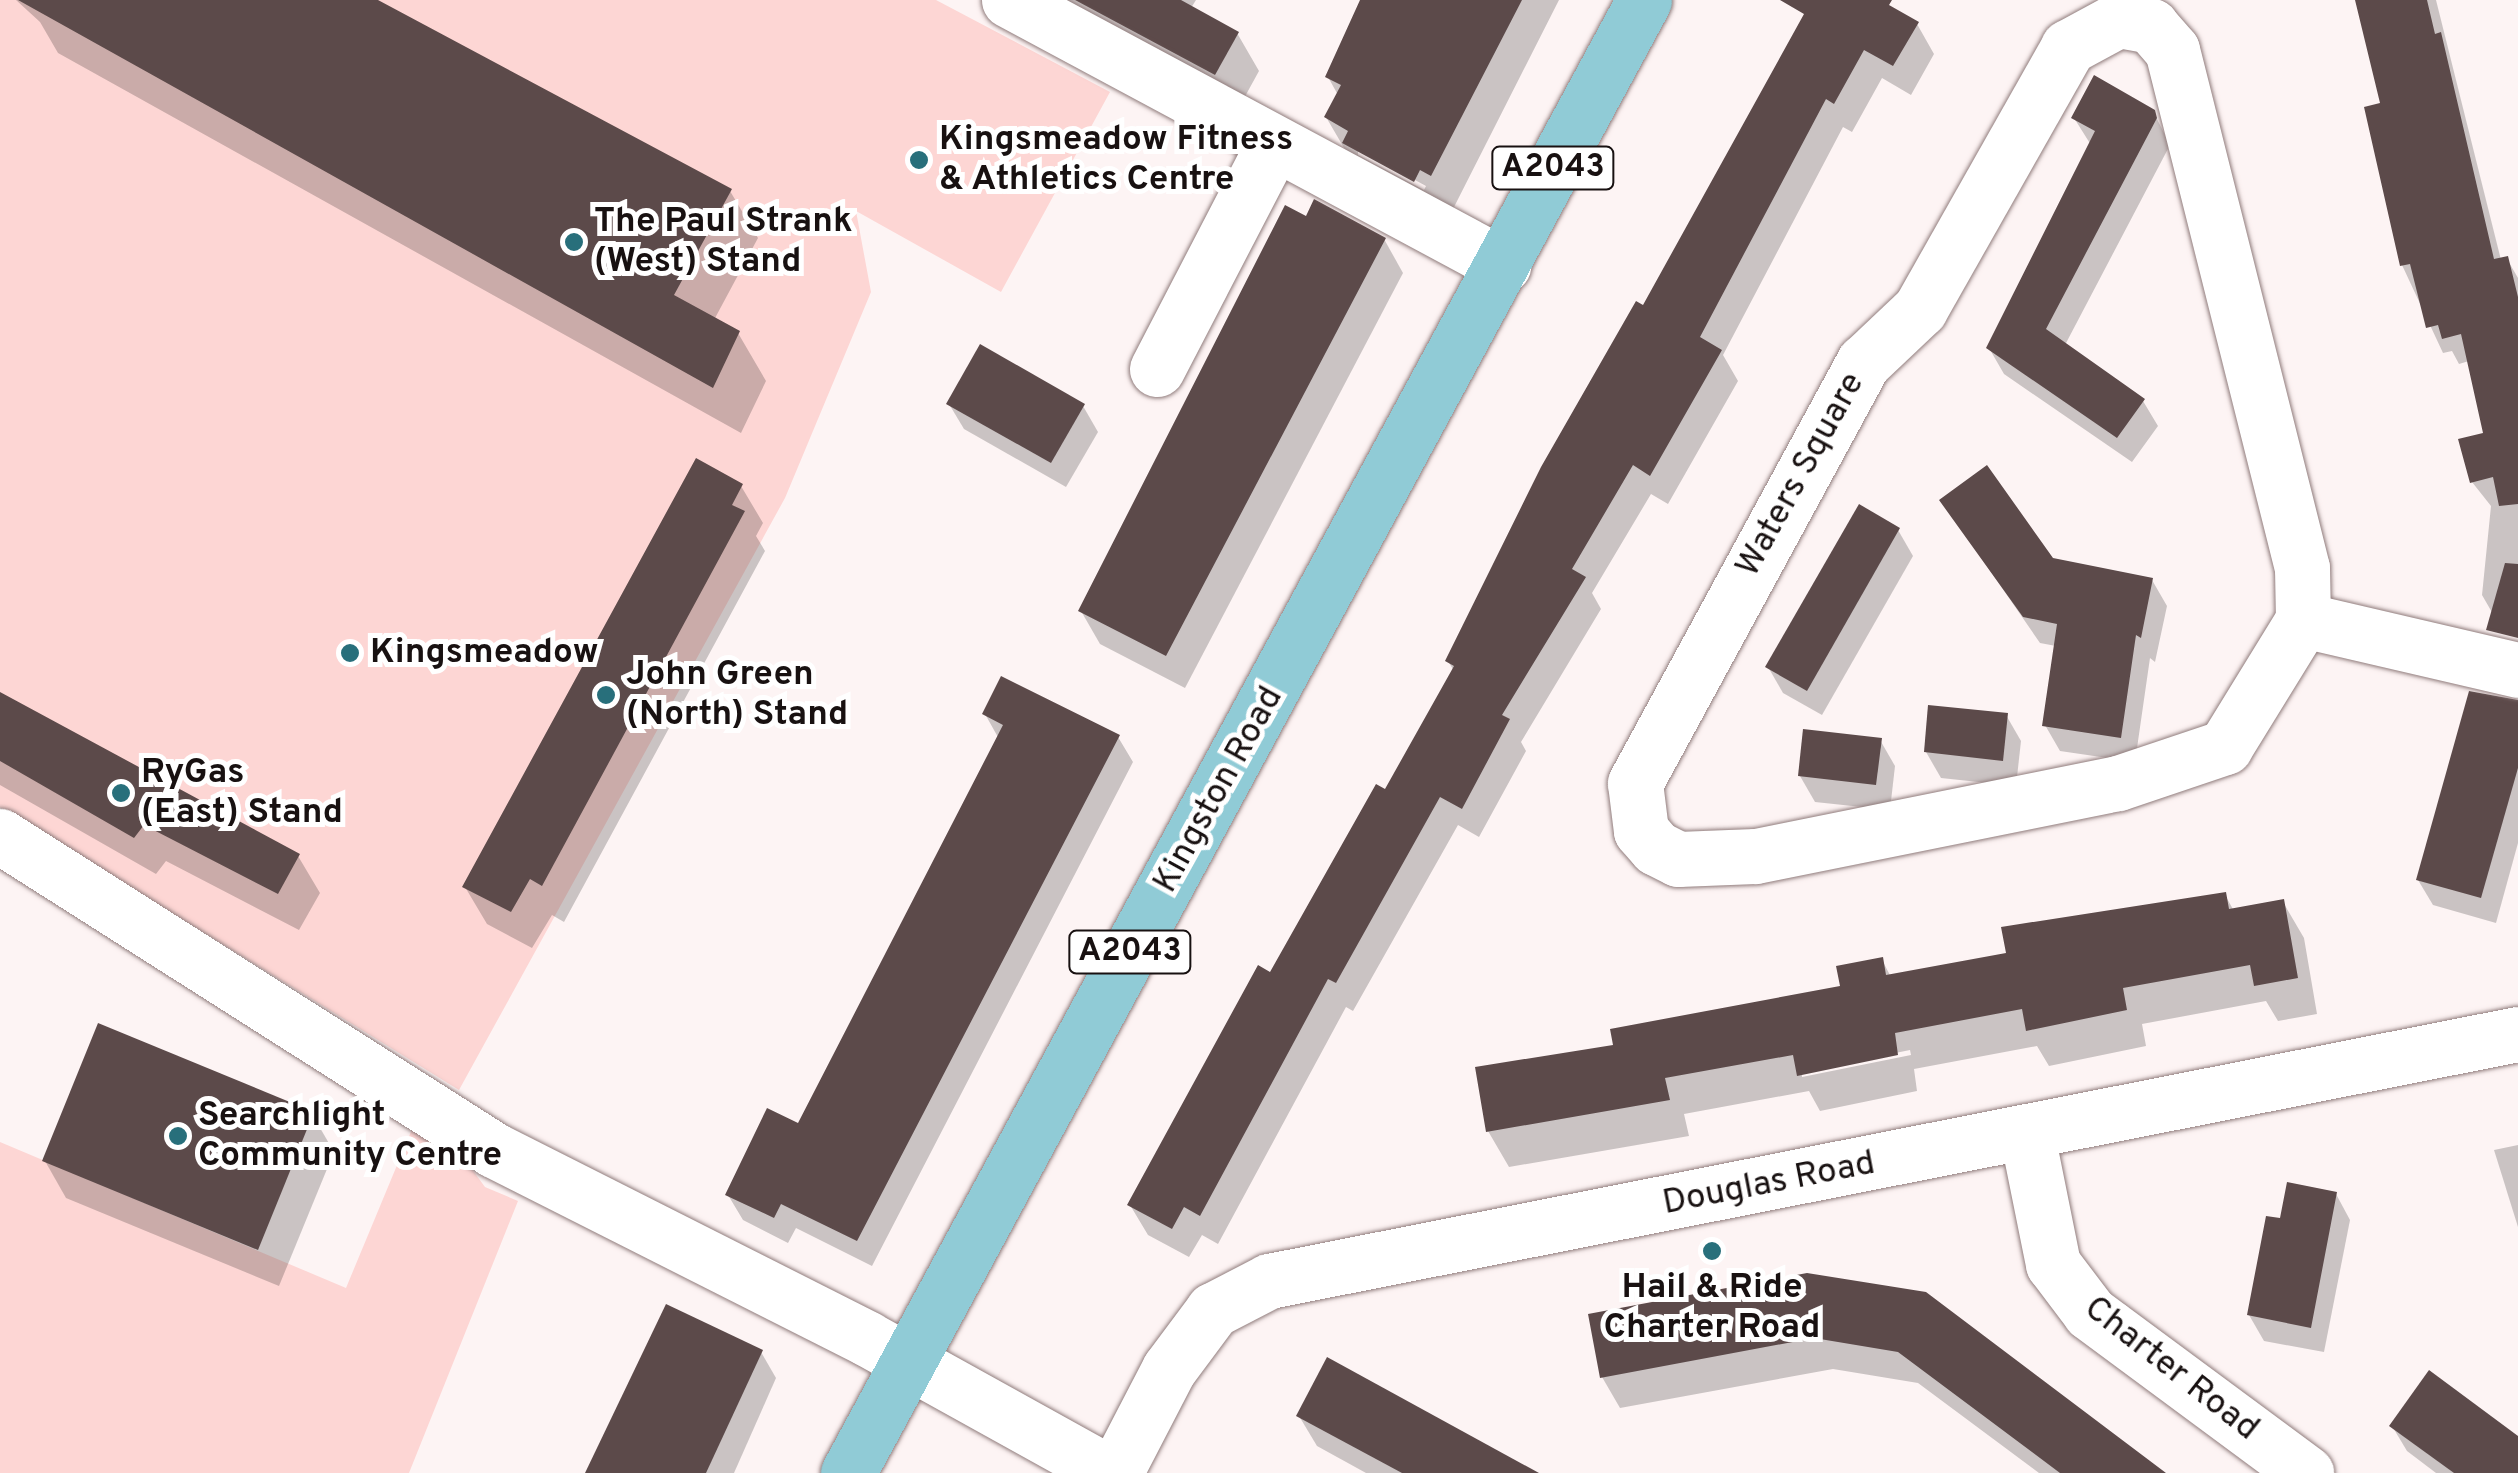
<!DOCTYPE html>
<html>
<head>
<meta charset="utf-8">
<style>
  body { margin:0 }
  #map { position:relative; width:2518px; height:1473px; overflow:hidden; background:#fdf4f4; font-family:Overpass,sans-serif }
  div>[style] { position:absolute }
  .green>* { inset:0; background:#fdd6d4 }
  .shadow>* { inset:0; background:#0003 }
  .building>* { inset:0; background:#5c4a4a }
  .roads { filter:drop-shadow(0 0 2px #907c7c) drop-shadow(0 0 2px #907c7c) }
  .street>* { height:55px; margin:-27.5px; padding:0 27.5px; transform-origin:27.5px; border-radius:27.5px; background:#fff }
  .primary>* { height:55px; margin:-27.5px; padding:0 27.5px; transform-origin:27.5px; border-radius:27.5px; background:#90cbd6 }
  .dots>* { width:28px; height:28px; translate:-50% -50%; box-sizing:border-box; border:5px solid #fff; border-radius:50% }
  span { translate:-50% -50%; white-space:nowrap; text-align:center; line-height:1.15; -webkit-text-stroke:10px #fff; paint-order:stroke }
  .shield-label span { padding:2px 8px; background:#fff; border:2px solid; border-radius:8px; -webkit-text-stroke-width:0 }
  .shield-label { font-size:32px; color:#181111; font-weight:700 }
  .poi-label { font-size:35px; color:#181111; font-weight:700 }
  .left { translate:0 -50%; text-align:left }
  .street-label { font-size:35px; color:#181111 }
</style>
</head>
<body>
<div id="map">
  <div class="green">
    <i style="clip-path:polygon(0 0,936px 0,1110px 92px,1001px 292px,856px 211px,871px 292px,785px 498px,459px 1090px,0 807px)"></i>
    <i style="clip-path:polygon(415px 1122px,460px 1153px,485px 1187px,518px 1201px,409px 1473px,0 1473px,0 1142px,346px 1288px)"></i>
  </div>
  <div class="shadow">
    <i style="clip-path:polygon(16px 0,373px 0,730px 191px,758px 238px,714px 320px,738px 333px,766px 381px,741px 433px,58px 53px,40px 22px)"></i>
    <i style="clip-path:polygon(1007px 0,1196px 0,1191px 8px,1237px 33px,1259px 71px,1237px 111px)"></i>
    <i style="clip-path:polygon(evenodd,1366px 0,1559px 0,1452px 211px,1347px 153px,1326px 117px,1338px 95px,1328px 77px,1366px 0,1358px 149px,1426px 186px,1424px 190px,1358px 155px,1358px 149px)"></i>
    <i style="clip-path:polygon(1815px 0,1874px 0,1917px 24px,1934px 54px,1911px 95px,1882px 78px,1852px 132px,1843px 127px,1723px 355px,1738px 381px,1668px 504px,1651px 494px,1592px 593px,1601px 609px,1521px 742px,1526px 751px,1479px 837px,1458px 825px,1353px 1011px,1346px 1007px,1218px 1244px,1202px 1235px,1189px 1257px,1148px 1235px,1130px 1205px,1386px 792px,1454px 671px,1448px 661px)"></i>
    <i style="clip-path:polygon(2358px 0,2436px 0,2501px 260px,2507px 259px,2518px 278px,2518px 623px,2497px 621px,2482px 595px,2491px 506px,2472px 482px,2486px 435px,2469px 361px,2459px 364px,2452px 351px,2443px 353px,2402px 265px,2383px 105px)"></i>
    <i style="clip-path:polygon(2153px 111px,2170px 145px,2065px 345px,2143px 401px,2158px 426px,2132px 462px,2004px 374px,1989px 348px,2091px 145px,2074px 118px)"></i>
    <i style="clip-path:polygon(1307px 220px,1384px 239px,1403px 273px,1185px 688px,1100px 644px,1081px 611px)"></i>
    <i style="clip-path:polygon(949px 404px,1083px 406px,1098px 432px,1066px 487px,964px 429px)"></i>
    <i style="clip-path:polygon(741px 486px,763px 523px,756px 536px,765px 551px,564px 922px,552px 915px,532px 948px,487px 924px,465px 887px)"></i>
    <i style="clip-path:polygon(1942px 501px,2052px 560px,2152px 580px,2167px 606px,2155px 662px,2150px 658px,2135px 762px,2060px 751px,2045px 725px,2056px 646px,2040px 643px)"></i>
    <i style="clip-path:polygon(1898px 530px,1913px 556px,1822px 715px,1783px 693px,1768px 667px)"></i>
    <i style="clip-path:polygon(0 695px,298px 856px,320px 893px,299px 930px,166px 861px,156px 874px,0 785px)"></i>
    <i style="clip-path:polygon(2518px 701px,2518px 843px,2496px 923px,2433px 905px,2418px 880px)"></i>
    <i style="clip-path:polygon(985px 714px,1118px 737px,1133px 762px,872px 1266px,796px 1228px,788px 1243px,743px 1220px,728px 1195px,799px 1126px,999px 739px)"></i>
    <i style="clip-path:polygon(2006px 715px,2021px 741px,2016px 786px,1941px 778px,1926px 752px)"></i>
    <i style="clip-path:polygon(1880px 740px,1895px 766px,1890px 810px,1815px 802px,1800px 776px)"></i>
    <i style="clip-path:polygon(evenodd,2225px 895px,2234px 911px,2283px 902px,2304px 938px,2317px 1014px,2278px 1021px,2266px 1001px,2142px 1024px,2146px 1046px,2049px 1066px,2037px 1046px,1914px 1069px,1917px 1091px,1820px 1111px,1809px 1091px,1684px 1114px,1689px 1136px,1509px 1167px,1488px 1131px,1616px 1047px,1843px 988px,1882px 960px,1891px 977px,2009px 955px,2225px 895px,1910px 1050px,1911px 1055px,1802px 1077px,1802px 1072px,1910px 1050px)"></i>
    <i style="clip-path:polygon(312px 1114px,334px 1152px,279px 1286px,66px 1198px,45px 1161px)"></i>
    <i style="clip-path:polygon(2518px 1145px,2518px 1227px,2494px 1150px)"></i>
    <i style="clip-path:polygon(2336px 1194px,2350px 1220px,2324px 1352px,2264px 1341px,2249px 1315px,2282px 1221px)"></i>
    <i style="clip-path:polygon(1807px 1276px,2165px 1473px,2039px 1473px,1918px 1383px,1833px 1369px,1620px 1408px,1602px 1377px)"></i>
    <i style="clip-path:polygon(761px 1352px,776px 1378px,734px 1473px,596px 1473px)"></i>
    <i style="clip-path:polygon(1299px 1416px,1534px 1473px,1366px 1473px,1317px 1446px)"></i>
    <i style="clip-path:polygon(2392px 1426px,2518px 1439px,2518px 1473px,2436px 1473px,2407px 1451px)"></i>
  </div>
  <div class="building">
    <i style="clip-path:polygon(18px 0,378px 0,732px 189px,674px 295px,740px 331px,713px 388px)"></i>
    <i style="clip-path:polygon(1075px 0,1181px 0,1239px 32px,1215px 75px)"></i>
    <i style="clip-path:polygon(1360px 0,1522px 0,1431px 176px,1420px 170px,1414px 182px,1342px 143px,1348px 131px,1324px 117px,1341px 85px,1325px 77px)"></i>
    <i style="clip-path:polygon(1780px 0,1892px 0,1889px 5px,1919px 22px,1893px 66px,1864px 50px,1834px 104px,1826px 99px,1700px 337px,1722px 350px,1650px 476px,1633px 465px,1572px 569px,1586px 577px,1502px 715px,1510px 719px,1462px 809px,1440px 797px,1336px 983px,1328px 979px,1200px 1216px,1184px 1207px,1172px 1229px,1127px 1205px,1258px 965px,1270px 972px,1376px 784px,1385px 789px,1454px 666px,1445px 661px,1541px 467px,1636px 301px,1643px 305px,1804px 14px)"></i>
    <i style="clip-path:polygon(2355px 0,2427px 0,2435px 34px,2441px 32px,2494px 259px,2508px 256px,2518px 297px,2518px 504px,2499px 506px,2493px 477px,2470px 483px,2458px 439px,2483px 433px,2461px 334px,2442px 339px,2438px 325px,2426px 328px,2410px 264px,2400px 266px,2364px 107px,2380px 103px)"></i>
    <i style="clip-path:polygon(2094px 75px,2155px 110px,2157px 118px,2046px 329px,2145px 399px,2117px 438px,1986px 348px,2095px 131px,2071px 118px)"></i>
    <i style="clip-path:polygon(1314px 199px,1386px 238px,1166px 656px,1078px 611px,1285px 205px,1306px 216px)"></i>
    <i style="clip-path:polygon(980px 344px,1085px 404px,1051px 463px,946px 404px)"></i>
    <i style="clip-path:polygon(696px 458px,743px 484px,732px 505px,745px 511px,542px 886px,530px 879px,511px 912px,462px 887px)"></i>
    <i style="clip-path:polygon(1987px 465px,2053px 558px,2153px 578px,2141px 638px,2136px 635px,2121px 738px,2042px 726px,2057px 624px,2023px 617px,1939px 500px)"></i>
    <i style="clip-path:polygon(1859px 504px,1900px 528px,1807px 691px,1765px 667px)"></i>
    <i style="clip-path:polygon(2505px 563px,2518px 564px,2518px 638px,2486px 630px)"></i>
    <i style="clip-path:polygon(1001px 676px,1120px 735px,857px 1241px,781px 1204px,774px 1218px,725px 1195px,767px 1108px,798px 1123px,1003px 725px,982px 714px)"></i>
    <i style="clip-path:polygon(2469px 691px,2518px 700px,2518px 768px,2481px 898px,2416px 880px)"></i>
    <i style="clip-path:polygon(0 692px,300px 854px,278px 894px,144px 825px,134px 838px,0 761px)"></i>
    <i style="clip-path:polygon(1928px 705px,2008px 713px,2003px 761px,1924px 752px)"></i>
    <i style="clip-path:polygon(1803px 729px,1882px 738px,1876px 785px,1798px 776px)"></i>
    <i style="clip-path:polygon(2226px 892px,2229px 909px,2284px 899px,2298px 978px,2254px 986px,2250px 965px,2123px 988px,2127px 1010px,2026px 1031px,2022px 1009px,1895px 1033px,1898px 1055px,1797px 1076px,1793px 1055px,1665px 1078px,1670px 1100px,1486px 1132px,1475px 1067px,1613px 1045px,1610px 1029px,1840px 986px,1836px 966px,1883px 957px,1886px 975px,2006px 953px,2001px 927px)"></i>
    <i style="clip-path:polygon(98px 1023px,314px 1112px,258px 1250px,42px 1161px)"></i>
    <i style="clip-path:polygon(2287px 1182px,2337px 1192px,2311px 1328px,2247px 1315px,2266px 1216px,2280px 1218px)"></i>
    <i style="clip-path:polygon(1807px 1273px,1926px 1292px,2166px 1473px,2060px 1473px,1898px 1352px,1814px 1338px,1600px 1378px,1588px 1314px)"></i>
    <i style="clip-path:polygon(666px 1304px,763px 1350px,706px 1473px,585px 1473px)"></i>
    <i style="clip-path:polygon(1327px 1357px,1539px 1473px,1402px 1473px,1296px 1416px)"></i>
    <i style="clip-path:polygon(2429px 1370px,2518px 1436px,2518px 1473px,2454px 1473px,2389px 1426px)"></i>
  </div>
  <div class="roads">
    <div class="street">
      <i style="left:1009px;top:0;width:561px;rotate:28.21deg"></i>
      <i style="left:2118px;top:20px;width:34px;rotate:10deg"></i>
      <i style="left:2151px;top:26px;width:32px;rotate:49deg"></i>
      <i style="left:2172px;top:50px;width:534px;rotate:75.91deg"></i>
      <i style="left:2302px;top:568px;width:52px;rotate:88.9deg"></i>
      <i style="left:2303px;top:620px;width:149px;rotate:121.6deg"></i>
      <i style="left:2225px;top:747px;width:113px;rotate:161.4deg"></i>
      <i style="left:2118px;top:783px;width:370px;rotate:168.6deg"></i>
      <i style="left:1755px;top:856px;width:77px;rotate:177.8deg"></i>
      <i style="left:1678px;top:859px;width:25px;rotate:-153deg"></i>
      <i style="left:1656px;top:848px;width:23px;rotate:-131deg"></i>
      <i style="left:1641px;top:831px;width:48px;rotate:-97.1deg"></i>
      <i style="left:1635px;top:783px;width:479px;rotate:-61.5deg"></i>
      <i style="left:1864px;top:362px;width:77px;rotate:-43.4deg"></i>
      <i style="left:1920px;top:309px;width:301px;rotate:-60.5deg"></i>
      <i style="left:2068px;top:47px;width:57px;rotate:-28.4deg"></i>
      <i style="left:1157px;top:369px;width:254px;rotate:-62.6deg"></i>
      <i style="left:2303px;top:620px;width:221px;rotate:13.1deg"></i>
      <i style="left:0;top:836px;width:585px;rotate:32.44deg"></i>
      <i style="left:494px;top:1150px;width:417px;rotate:26.8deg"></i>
      <i style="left:866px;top:1338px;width:279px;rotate:29deg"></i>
      <i style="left:2027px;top:1135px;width:132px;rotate:78.6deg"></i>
      <i style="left:2053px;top:1264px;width:61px;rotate:52.9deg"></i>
      <i style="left:2090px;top:1313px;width:269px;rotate:36.5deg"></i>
      <i style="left:1115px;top:1473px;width:117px;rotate:-62.6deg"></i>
      <i style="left:1169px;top:1369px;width:74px;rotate:-53.3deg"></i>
      <i style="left:1213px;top:1310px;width:63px;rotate:-27.4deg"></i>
      <i style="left:1269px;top:1281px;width:1273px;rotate:-11.19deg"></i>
    </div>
    <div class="primary">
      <i style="left:848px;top:1473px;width:1674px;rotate:-61.61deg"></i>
    </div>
  </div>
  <div class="dots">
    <i style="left:919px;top:160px;background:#286f7b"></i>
    <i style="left:574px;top:242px;background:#286f7b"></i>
    <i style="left:350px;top:653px;background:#286f7b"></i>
    <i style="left:606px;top:695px;background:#286f7b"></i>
    <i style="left:121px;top:793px;background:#286f7b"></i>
    <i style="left:178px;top:1136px;background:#286f7b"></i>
    <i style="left:1712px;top:1251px;background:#286f7b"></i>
  </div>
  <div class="shield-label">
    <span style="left:1553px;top:168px">A2043</span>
    <span style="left:1130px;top:952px">A2043</span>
  </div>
  <div class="poi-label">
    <span class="left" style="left:939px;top:160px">Kingsmeadow Fitness<br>&amp; Athletics Centre</span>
    <span class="left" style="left:594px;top:242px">The Paul Strank<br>(West) Stand</span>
    <span class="left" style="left:370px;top:653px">Kingsmeadow</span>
    <span class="left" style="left:626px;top:695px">John Green<br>(North) Stand</span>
    <span class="left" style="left:141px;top:793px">RyGas<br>(East) Stand</span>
    <span class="left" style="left:198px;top:1136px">Searchlight<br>Community Centre</span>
    <span style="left:1712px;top:1308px">Hail &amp; Ride<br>Charter Road</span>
  </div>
  <div class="street-label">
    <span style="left:1801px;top:475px;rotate:-61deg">Waters Square</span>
    <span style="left:1219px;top:790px;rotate:-61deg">Kingston Road</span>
    <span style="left:1769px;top:1184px;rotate:-11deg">Douglas Road</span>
    <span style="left:2171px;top:1369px;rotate:38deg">Charter Road</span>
  </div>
</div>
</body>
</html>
